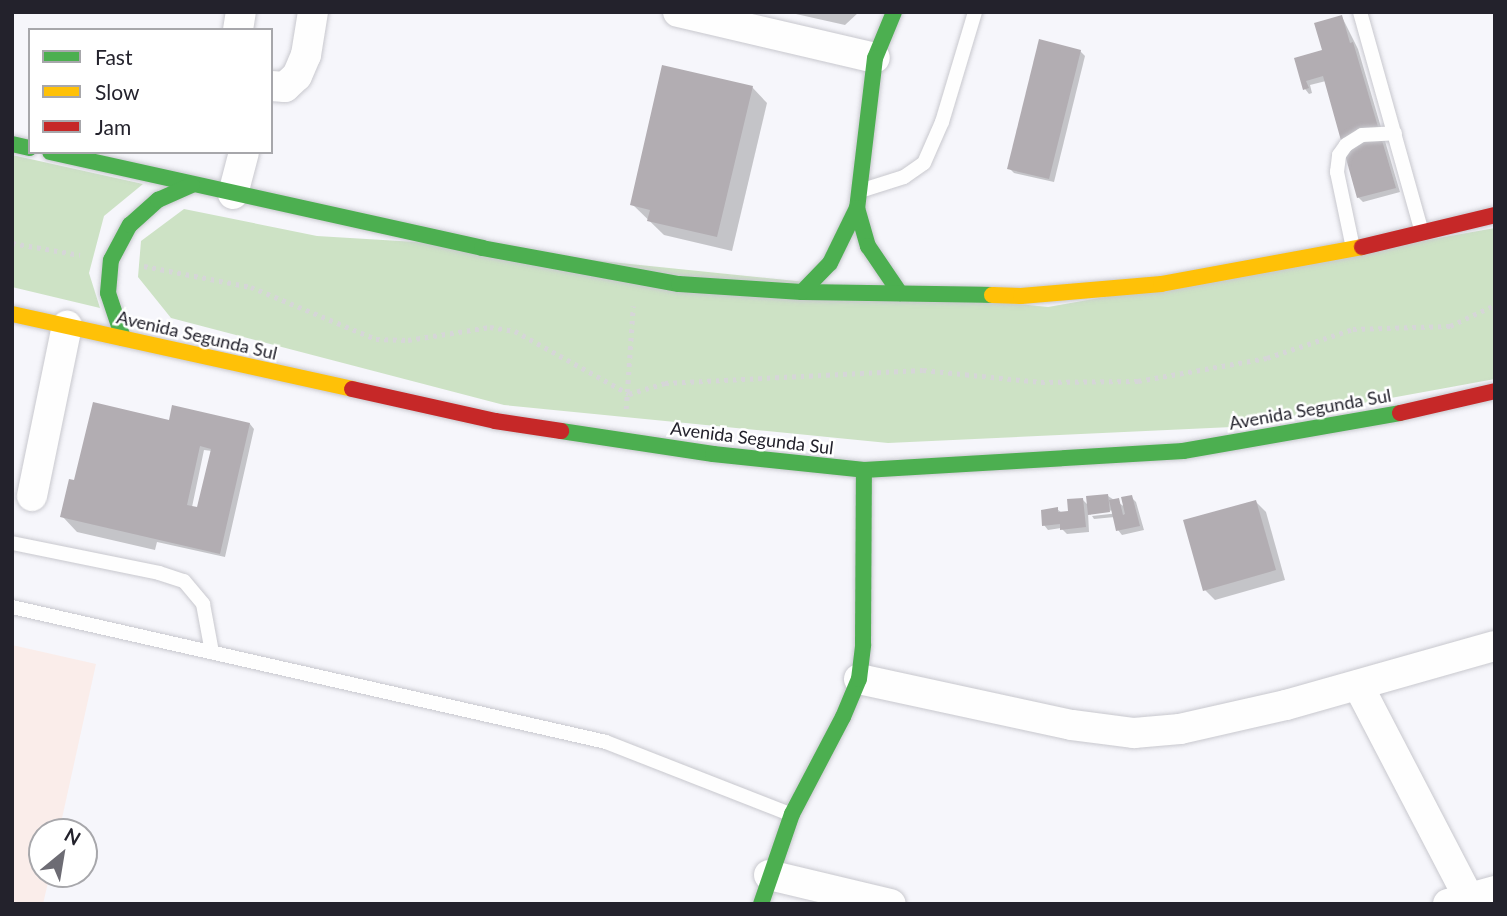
<!DOCTYPE html>
<html>
<head>
<meta charset="utf-8">
<style>
  body { margin:0 }
  #map { position:relative; width:1507px; height:916px; overflow:hidden; background:#f6f6fb; font-family:Lato,sans-serif }
  div>[style] { position:absolute }
  .education>* { inset:0; background:#faedea }
  .green>* { inset:0; background:#cde2c5 }
  .shadow>* { inset:0; background:#0003 }
  .building>* { inset:0; background:#b2adb2 }
  .path>* { height:4.5px; margin-top:-2.25px; transform-origin:0; background:repeating-linear-gradient(90deg,#d6d6d8 0 3.5px,transparent 0 8.5px) }
  .roads { filter:drop-shadow(0 0 2px #c8c8ce) drop-shadow(0 0 2px #c8c8ce) }
  .lane>* { height:14px; margin:-7px; padding:0 7px; transform-origin:7px; border-radius:7px; background:#fefefe }
  .street>* { height:30px; margin:-15px; padding:0 15px; transform-origin:15px; border-radius:15px; background:#fefefe }
  .fast>* { height:16px; margin:-8px; padding:0 8px; transform-origin:8px; border-radius:8px; background:#4caf50 }
  .slow>* { height:16px; margin:-8px; padding:0 8px; transform-origin:8px; border-radius:8px; background:#ffc107 }
  .jam>* { height:16px; margin:-8px; padding:0 8px; transform-origin:8px; border-radius:8px; background:#c62828 }
  span { translate:-50% -50%; white-space:nowrap; text-align:center; line-height:1.15; -webkit-text-stroke:5px #fff; paint-order:stroke }
  .street-label { font-size:18px; color:#23222c }
  .frame { position:absolute; inset:0; border:14px solid #23222c; pointer-events:none }
  .legend { position:absolute; left:28px; top:28px; width:245px; height:126px; box-sizing:border-box; background:#fff; border:2px solid #a7a7ab; margin:0; padding:9px 12px; list-style:none; font-size:21px; color:#23222c }
  .legend li { display:flex; align-items:center; gap:14px; height:35px }
  .legend b { width:35px; border:2px solid #a7a7ab }
  .north { position:absolute; left:28px; top:818px; width:70px; height:70px; box-sizing:border-box; background:#fff; border:2px solid #a7a7ab; border-radius:50%; rotate:30deg; font-size:19px; font-weight:700; line-height:28px; text-align:center; color:#23222c }
  .north::after { content:''; display:block; margin:auto; width:24px; height:32px; background:#6d6c74; clip-path:polygon(50% 0,100% 100%,50% 72%,0 100%) }
</style>
</head>
<body>
<div id="map">
  <div class="education">
    <i style="clip-path:polygon(12px 645px,96px 664px,59px 832px,42px 832px,42px 874px,50px 874px,43px 904px,12px 904px)"></i>
  </div>
  <div class="green">
    <i style="clip-path:polygon(12px 155px,143px 184px,104px 216px,89px 273px,100px 308px,12px 287px)"></i>
    <i style="clip-path:polygon(184px 209px,317px 236px,416px 242px,1048px 307px,1495px 228px,1495px 379px,1232px 427px,888px 443px,504px 405px,171px 318px,138px 277px,141px 241px)"></i>
  </div>
  <div class="shadow">
    <i style="clip-path:polygon(787px 12px,859px 12px,845px 25px)"></i>
    <i style="clip-path:polygon(1342px 17px,1358px 49px,1400px 192px,1363px 202px,1358px 197px,1326px 81px,1310px 85px,1312px 93px,1309px 94px,1305px 89px,1297px 59px,1324px 51px)"></i>
    <i style="clip-path:polygon(1080px 51px,1085px 56px,1054px 182px,1014px 173px,1009px 168px)"></i>
    <i style="clip-path:polygon(752px 87px,767px 103px,732px 251px,664px 235px,632px 204px)"></i>
    <i style="clip-path:polygon(evenodd,166px 420px,250px 424px,254px 429px,225px 557px,157px 542px,155px 550px,77px 532px,62px 516px,76px 483px,166px 420px,204px 450px,212px 451px,199px 509px,192px 507px,204px 450px)"></i>
    <i style="clip-path:polygon(1108px 496px,1125px 507px,1131px 497px,1136px 502px,1144px 530px,1122px 535px,1118px 530px,1115px 517px,1094px 519px,1092px 516px,1119px 513px,1119px 510px,1091px 512px,1091px 515px,1088px 512px,1089px 532px,1067px 534px,1061px 528px,1048px 530px,1044px 525px,1057px 509px,1062px 513px,1070px 513px,1082px 499px,1089px 506px)"></i>
    <i style="clip-path:polygon(1256px 502px,1266px 512px,1285px 580px,1215px 600px,1205px 590px)"></i>
  </div>
  <div class="building">
    <i style="clip-path:polygon(1342px 15px,1350px 43px,1353px 42px,1396px 188px,1357px 198px,1323px 76px,1306px 81px,1309px 88px,1303px 90px,1294px 58px,1322px 50px,1314px 23px)"></i>
    <i style="clip-path:polygon(1039px 39px,1081px 50px,1049px 179px,1007px 169px)"></i>
    <i style="clip-path:polygon(662px 65px,753px 86px,717px 237px,647px 221px,650px 210px,630px 205px)"></i>
    <i style="clip-path:polygon(evenodd,93px 402px,169px 420px,172px 405px,250px 423px,220px 554px,60px 517px,69px 479px,74px 480px,93px 402px,200px 446px,211px 449px,197px 507px,187px 505px,200px 446px)"></i>
    <i style="clip-path:polygon(1108px 494px,1110px 512px,1088px 515px,1086px 496px)"></i>
    <i style="clip-path:polygon(1132px 495px,1140px 526px,1116px 531px,1109px 500px,1119px 498px,1123px 515px,1125px 514px,1121px 497px)"></i>
    <i style="clip-path:polygon(1083px 498px,1086px 527px,1060px 530px,1060px 524px,1042px 526px,1041px 510px,1058px 507px,1058px 512px,1068px 511px,1067px 499px)"></i>
    <i style="clip-path:polygon(1256px 500px,1276px 570px,1203px 591px,1183px 520px)"></i>
  </div>
  <div class="path">
    <i style="left:12px;top:243px;width:69px;rotate:10deg"></i>
    <i style="left:144px;top:266px;width:109px;rotate:11.1deg"></i>
    <i style="left:251px;top:287px;width:135px;rotate:22.6deg"></i>
    <i style="left:376px;top:339px;width:32px;rotate:2deg"></i>
    <i style="left:408px;top:340px;width:83px;rotate:-9deg"></i>
    <i style="left:490px;top:327px;width:25px;rotate:9deg"></i>
    <i style="left:515px;top:331px;width:130px;rotate:28.9deg"></i>
    <i style="left:629px;top:394px;width:38px;rotate:-17deg"></i>
    <i style="left:665px;top:383px;width:258px;rotate:-2.9deg"></i>
    <i style="left:923px;top:370px;width:119px;rotate:5.8deg"></i>
    <i style="left:1041px;top:382px;width:97px;rotate:-0.6deg"></i>
    <i style="left:1138px;top:381px;width:131px;rotate:-10.1deg"></i>
    <i style="left:1267px;top:358px;width:91px;rotate:-18.6deg"></i>
    <i style="left:1353px;top:329px;width:97px;rotate:-1.8deg"></i>
    <i style="left:1450px;top:326px;width:50px;rotate:-25deg"></i>
    <i style="left:626px;top:409px;width:103px;rotate:-86.1deg"></i>
  </div>
  <div class="roads">
    <div class="lane">
      <i style="left:1360px;top:12px;width:229px;rotate:74.3deg"></i>
      <i style="left:863px;top:190px;width:43px;rotate:-17.6deg"></i>
      <i style="left:904px;top:177px;width:24px;rotate:-35deg"></i>
      <i style="left:924px;top:163px;width:45px;rotate:-66.3deg"></i>
      <i style="left:942px;top:122px;width:115px;rotate:-73.3deg"></i>
      <i style="left:1353px;top:248px;width:78px;rotate:-101.9deg"></i>
      <i style="left:1337px;top:172px;width:17px;rotate:-83deg"></i>
      <i style="left:1339px;top:155px;width:12px;rotate:-55deg"></i>
      <i style="left:1346px;top:145px;width:19px;rotate:-32deg"></i>
      <i style="left:1362px;top:135px;width:33px;rotate:-3deg"></i>
      <i style="left:12px;top:543px;width:150px;rotate:11.5deg"></i>
      <i style="left:159px;top:573px;width:26px;rotate:18deg"></i>
      <i style="left:184px;top:581px;width:30px;rotate:50deg"></i>
      <i style="left:203px;top:604px;width:49px;rotate:79.4deg"></i>
      <i style="left:12px;top:607px;width:609px;rotate:12.8deg"></i>
      <i style="left:606px;top:742px;width:198px;rotate:21.4deg"></i>
    </div>
    <div class="street">
      <i style="left:678px;top:12px;width:202px;rotate:13.1deg"></i>
      <i style="left:238px;top:30px;width:18px;rotate:-81deg"></i>
      <i style="left:271px;top:86px;width:14px;rotate:4deg"></i>
      <i style="left:285px;top:87px;width:16px;rotate:-43deg"></i>
      <i style="left:297px;top:76px;width:23px;rotate:-67deg"></i>
      <i style="left:306px;top:55px;width:44px;rotate:-80.8deg"></i>
      <i style="left:233px;top:194px;width:43px;rotate:-75.3deg"></i>
      <i style="left:32px;top:496px;width:174px;rotate:-78.4deg"></i>
      <i style="left:859px;top:679px;width:218px;rotate:12.2deg"></i>
      <i style="left:1072px;top:725px;width:63px;rotate:7.4deg"></i>
      <i style="left:1134px;top:733px;width:46px;rotate:-5deg"></i>
      <i style="left:1180px;top:729px;width:109px;rotate:-12.8deg"></i>
      <i style="left:1286px;top:705px;width:217px;rotate:-15.8deg"></i>
      <i style="left:1358px;top:685px;width:247px;rotate:62.5deg"></i>
      <i style="left:769px;top:875px;width:125px;rotate:13.4deg"></i>
      <i style="left:1448px;top:904px;width:49px;rotate:-15.5deg"></i>
    </div>
    <div class="fast">
      <i style="left:894px;top:12px;width:50px;rotate:112.4deg"></i>
      <i style="left:875px;top:58px;width:151px;rotate:96.8deg"></i>
      <i style="left:857px;top:208px;width:40px;rotate:74deg"></i>
      <i style="left:868px;top:246px;width:57px;rotate:55.8deg"></i>
      <i style="left:12px;top:144px;width:18px;rotate:13deg"></i>
      <i style="left:50px;top:152px;width:443px;rotate:12.5deg"></i>
      <i style="left:482px;top:248px;width:200px;rotate:10.4deg"></i>
      <i style="left:679px;top:284px;width:123px;rotate:3.7deg"></i>
      <i style="left:802px;top:292px;width:190px;rotate:0.9deg"></i>
      <i style="left:802px;top:292px;width:40px;rotate:-46deg"></i>
      <i style="left:830px;top:263px;width:61px;rotate:-63.9deg"></i>
      <i style="left:123px;top:338px;width:47px;rotate:-108.4deg"></i>
      <i style="left:108px;top:293px;width:33px;rotate:-85deg"></i>
      <i style="left:111px;top:260px;width:40px;rotate:-62deg"></i>
      <i style="left:130px;top:225px;width:38px;rotate:-42deg"></i>
      <i style="left:158px;top:200px;width:37px;rotate:-24deg"></i>
      <i style="left:561px;top:431px;width:154px;rotate:8.6deg"></i>
      <i style="left:713px;top:454px;width:152px;rotate:6deg"></i>
      <i style="left:864px;top:470px;width:320px;rotate:-3.4deg"></i>
      <i style="left:1183px;top:451px;width:220px;rotate:-9.9deg"></i>
      <i style="left:761px;top:904px;width:95px;rotate:-71deg"></i>
      <i style="left:792px;top:814px;width:110px;rotate:-62.3deg"></i>
      <i style="left:843px;top:717px;width:41px;rotate:-67.2deg"></i>
      <i style="left:859px;top:679px;width:35px;rotate:-83deg"></i>
      <i style="left:863px;top:644px;width:174px;rotate:-89.7deg"></i>
    </div>
    <div class="slow">
      <i style="left:992px;top:295px;width:29px;rotate:2deg"></i>
      <i style="left:1021px;top:296px;width:141px;rotate:-4.9deg"></i>
      <i style="left:1161px;top:284px;width:204px;rotate:-10.4deg"></i>
      <i style="left:12px;top:314px;width:348px;rotate:12.4deg"></i>
    </div>
    <div class="jam">
      <i style="left:1362px;top:247px;width:137px;rotate:-13.5deg"></i>
      <i style="left:352px;top:389px;width:147px;rotate:12.6deg"></i>
      <i style="left:495px;top:421px;width:67px;rotate:8.6deg"></i>
      <i style="left:1400px;top:413px;width:98px;rotate:-13deg"></i>
    </div>
  </div>
  <div class="street-label">
    <span style="left:197px;top:335px;rotate:13deg">Avenida Segunda Sul</span>
    <span style="left:1310px;top:409px;rotate:-10deg">Avenida Segunda Sul</span>
    <span style="left:752px;top:438px;rotate:7deg">Avenida Segunda Sul</span>
  </div>
  <div class="frame"></div>
  <ul class="legend">
  <li><b style="height:9px;background:#4caf50"></b>Fast</li>
  <li><b style="height:9px;background:#ffc107"></b>Slow</li>
  <li><b style="height:9px;background:#c62828"></b>Jam</li>
  </ul>
  <div class="north">N</div>
</div>
</body>
</html>
